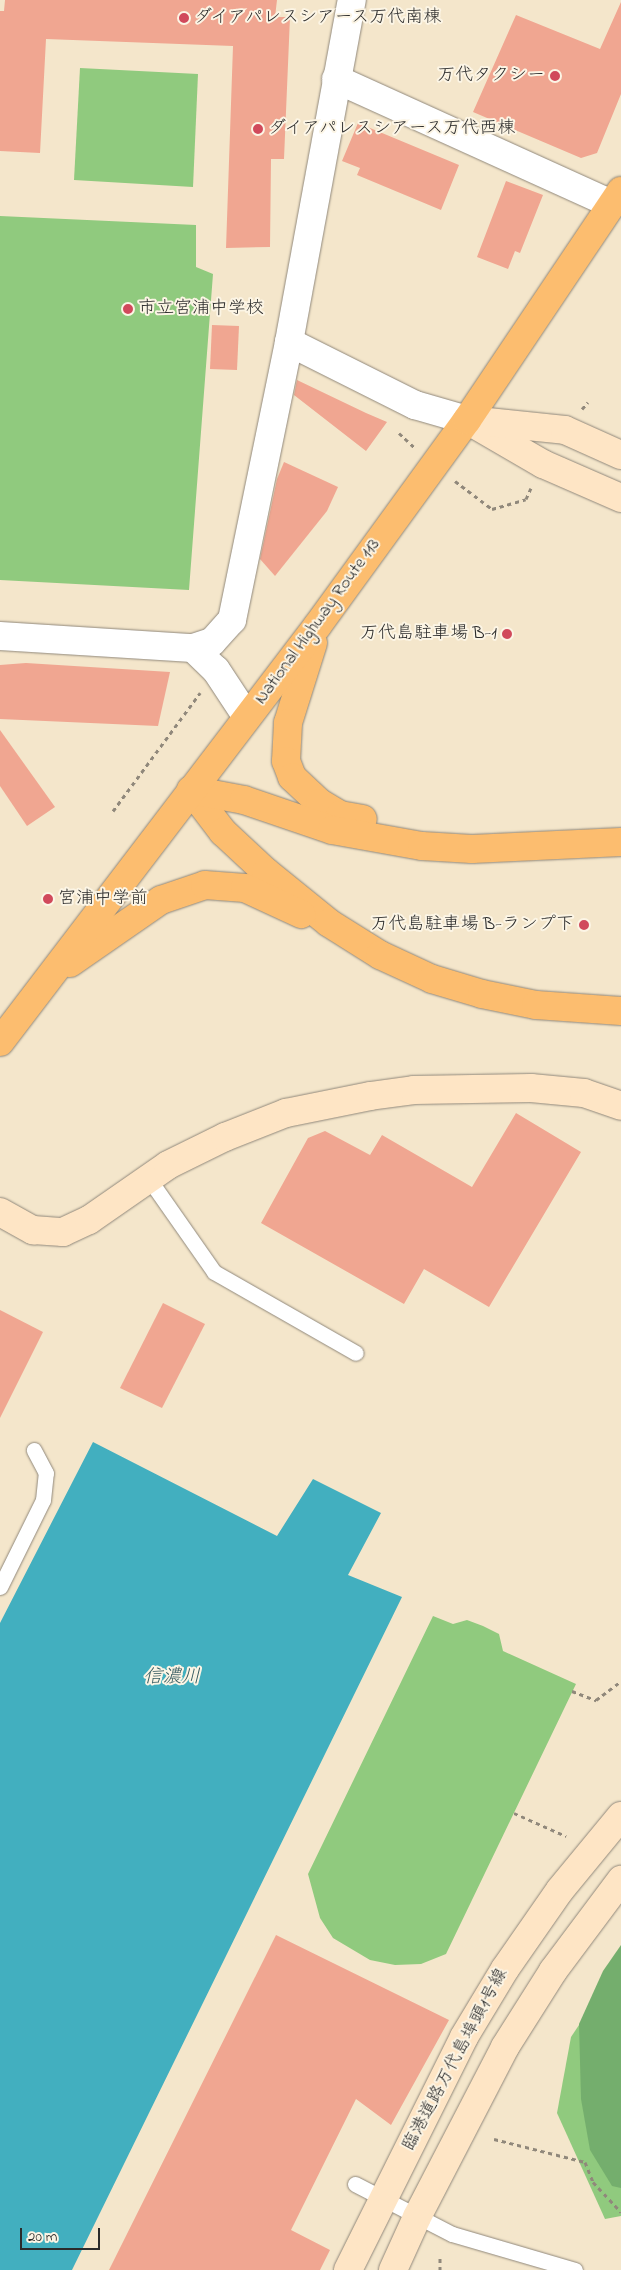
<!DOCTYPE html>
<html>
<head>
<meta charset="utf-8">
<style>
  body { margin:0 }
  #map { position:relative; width:621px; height:2270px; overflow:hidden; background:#f4e6cb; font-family:"Indie Flower","Klee One",sans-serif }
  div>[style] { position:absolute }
  .green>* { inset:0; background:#90ca7e }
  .forest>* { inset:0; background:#74ae6d }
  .water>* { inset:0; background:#42afbf }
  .building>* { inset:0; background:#f0a691 }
  .path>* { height:3px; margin-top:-1.5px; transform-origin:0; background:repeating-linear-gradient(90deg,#90887b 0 4px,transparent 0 8px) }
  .roads { filter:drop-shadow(0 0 1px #90887b) drop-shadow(0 0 1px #90887b) }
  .lane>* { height:15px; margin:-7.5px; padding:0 7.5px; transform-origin:7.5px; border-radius:7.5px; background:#fff }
  .street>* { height:28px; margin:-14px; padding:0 14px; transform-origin:14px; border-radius:14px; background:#fff }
  .secondary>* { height:28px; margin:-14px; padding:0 14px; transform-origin:14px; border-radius:14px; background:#fee5c5 }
  .highway>* { height:28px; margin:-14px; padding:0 14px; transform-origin:14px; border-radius:14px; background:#fcbd6f }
  .dots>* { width:14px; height:14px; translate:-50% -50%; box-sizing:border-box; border:2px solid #fcf5e5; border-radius:50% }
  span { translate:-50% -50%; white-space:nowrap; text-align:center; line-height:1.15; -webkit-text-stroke:4px #fcf5e5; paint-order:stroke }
  .poi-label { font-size:18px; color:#2b2b2b }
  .left { translate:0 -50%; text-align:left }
  .right { translate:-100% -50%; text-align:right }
  .street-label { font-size:18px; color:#2b2b2b }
  .water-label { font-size:19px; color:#33595f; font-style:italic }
  .scale { position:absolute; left:20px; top:2228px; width:80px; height:22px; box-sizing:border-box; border:2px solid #2b2b2b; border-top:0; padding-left:6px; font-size:15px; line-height:18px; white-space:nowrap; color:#2b2b2b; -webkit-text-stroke:4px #fcf5e5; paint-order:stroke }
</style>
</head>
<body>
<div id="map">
  <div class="green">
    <i style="clip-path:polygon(80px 68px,198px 74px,193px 187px,74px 180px)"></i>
    <i style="clip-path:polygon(0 216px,196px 225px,196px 267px,213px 274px,189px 590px,0 580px)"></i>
    <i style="clip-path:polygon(433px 1616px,453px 1624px,467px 1620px,483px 1626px,499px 1634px,503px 1651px,576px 1684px,446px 1954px,421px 1964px,395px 1965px,370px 1960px,333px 1938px,320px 1918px,308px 1874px)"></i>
    <i style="clip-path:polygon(621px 1962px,621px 2216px,605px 2219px,557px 2113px,571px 2037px)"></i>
  </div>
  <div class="forest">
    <i style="clip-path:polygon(621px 1945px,621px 2188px,612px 2186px,590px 2150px,581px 2099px,579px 2024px,603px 1971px)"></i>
  </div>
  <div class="water">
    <i style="clip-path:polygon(93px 1442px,277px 1536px,313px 1479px,381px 1513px,348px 1575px,402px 1597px,72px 2270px,0 2270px,0 1623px)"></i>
  </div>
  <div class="building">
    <i style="clip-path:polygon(5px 0,277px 0,275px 17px,290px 17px,284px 159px,271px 159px,270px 247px,226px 248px,233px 46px,46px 39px,40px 153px,0 151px,0 11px,4px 11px)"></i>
    <i style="clip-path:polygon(621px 2px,621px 94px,597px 153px,581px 158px,473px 112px,516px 15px,600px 49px)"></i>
    <i style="clip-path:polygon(358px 123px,459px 165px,441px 210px,357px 175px,360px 168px,342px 161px)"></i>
    <i style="clip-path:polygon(506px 181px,543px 195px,520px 253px,515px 251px,508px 269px,477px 257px)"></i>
    <i style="clip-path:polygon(212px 325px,239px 326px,237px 370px,210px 369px)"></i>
    <i style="clip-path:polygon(297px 380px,366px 413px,387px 422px,366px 451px,294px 395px)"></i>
    <i style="clip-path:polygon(284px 462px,338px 487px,327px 511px,275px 576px,260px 559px,277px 479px)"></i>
    <i style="clip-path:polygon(26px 663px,170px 672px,158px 726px,0 719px,0 665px)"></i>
    <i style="clip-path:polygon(0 730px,55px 807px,27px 826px,0 786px)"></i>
    <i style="clip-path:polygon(516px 1113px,581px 1152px,489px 1307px,424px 1269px,404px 1304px,261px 1223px,308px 1138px,325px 1131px,370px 1155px,382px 1135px,472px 1187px)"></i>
    <i style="clip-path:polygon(163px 1303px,205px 1324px,162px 1408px,120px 1388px)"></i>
    <i style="clip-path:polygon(0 1310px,43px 1332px,0 1418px)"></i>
    <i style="clip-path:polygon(276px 1935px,449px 2020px,391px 2125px,356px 2099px,291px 2230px,330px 2250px,320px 2270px,109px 2270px)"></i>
  </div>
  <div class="path">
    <i style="left:582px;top:409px;width:9px;rotate:-49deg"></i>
    <i style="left:399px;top:433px;width:21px;rotate:43deg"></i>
    <i style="left:455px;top:481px;width:46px;rotate:37.1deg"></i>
    <i style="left:492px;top:509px;width:35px;rotate:-16deg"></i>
    <i style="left:526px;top:499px;width:12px;rotate:-66deg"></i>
    <i style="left:113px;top:811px;width:147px;rotate:-53.6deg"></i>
    <i style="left:572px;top:1691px;width:26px;rotate:21deg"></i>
    <i style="left:596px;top:1700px;width:31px;rotate:-37deg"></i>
    <i style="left:514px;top:1813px;width:57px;rotate:23.9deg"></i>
    <i style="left:494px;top:2139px;width:94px;rotate:14.2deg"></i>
    <i style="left:585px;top:2162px;width:22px;rotate:68deg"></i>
    <i style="left:593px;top:2182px;width:41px;rotate:47deg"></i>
    <i style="left:440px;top:2270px;width:12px;rotate:-90deg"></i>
  </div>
  <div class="roads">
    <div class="lane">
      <i style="left:149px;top:1179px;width:113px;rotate:55deg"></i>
      <i style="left:214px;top:1272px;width:163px;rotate:29.7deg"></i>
      <i style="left:0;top:1587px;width:97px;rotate:-63.7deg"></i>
      <i style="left:43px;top:1500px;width:27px;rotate:-84deg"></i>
      <i style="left:46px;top:1473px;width:26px;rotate:-118deg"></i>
      <i style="left:355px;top:2184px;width:109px;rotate:27.3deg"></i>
      <i style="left:452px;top:2234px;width:128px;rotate:16.3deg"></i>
    </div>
    <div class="street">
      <i style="left:336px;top:79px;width:303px;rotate:24.4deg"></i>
      <i style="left:289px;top:342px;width:141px;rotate:26.6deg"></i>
      <i style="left:415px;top:405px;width:54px;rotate:16.1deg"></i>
      <i style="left:0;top:636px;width:193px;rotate:3.6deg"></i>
      <i style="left:193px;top:648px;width:20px;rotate:-18deg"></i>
      <i style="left:212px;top:642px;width:30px;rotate:-48deg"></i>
      <i style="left:232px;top:620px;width:284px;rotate:-78.4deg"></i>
      <i style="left:289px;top:342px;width:348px;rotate:-79.6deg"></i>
      <i style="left:193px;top:648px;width:32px;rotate:44deg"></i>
      <i style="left:216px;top:670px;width:56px;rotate:56.6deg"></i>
    </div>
    <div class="secondary">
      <i style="left:467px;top:420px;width:88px;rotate:30.1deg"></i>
      <i style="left:543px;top:464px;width:85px;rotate:23.6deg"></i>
      <i style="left:478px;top:421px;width:87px;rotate:5.9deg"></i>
      <i style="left:565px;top:430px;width:61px;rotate:24.1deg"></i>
      <i style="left:0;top:1212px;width:38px;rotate:29deg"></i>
      <i style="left:33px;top:1230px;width:30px;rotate:4deg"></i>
      <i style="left:63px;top:1232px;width:29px;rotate:-25deg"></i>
      <i style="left:89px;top:1220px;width:96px;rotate:-34.8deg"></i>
      <i style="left:168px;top:1165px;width:64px;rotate:-26.2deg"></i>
      <i style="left:225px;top:1137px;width:66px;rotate:-21.5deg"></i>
      <i style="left:286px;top:1113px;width:86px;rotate:-11.4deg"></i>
      <i style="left:370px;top:1096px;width:44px;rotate:-7.8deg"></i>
      <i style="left:414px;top:1090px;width:117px;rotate:-1deg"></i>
      <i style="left:531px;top:1088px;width:53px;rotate:5.4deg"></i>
      <i style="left:584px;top:1093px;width:39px;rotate:19deg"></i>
      <i style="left:348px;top:2270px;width:260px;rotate:-63.5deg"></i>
      <i style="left:464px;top:2037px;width:79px;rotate:-58.9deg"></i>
      <i style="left:505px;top:1969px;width:96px;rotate:-55.2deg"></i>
      <i style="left:560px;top:1890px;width:96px;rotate:-50.5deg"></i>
      <i style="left:393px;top:2270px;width:58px;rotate:-65.6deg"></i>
      <i style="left:417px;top:2217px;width:191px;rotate:-62.6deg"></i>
      <i style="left:505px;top:2047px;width:90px;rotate:-57.7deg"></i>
      <i style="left:553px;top:1971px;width:114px;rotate:-53.2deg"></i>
    </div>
    <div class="highway">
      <i style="left:313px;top:643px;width:84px;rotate:107.4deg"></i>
      <i style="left:288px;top:723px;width:38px;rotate:93deg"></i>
      <i style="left:286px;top:761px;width:17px;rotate:69deg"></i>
      <i style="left:292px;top:777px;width:38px;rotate:43deg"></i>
      <i style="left:320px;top:803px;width:23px;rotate:31deg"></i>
      <i style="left:340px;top:815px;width:23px;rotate:10deg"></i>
      <i style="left:191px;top:790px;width:53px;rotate:52.7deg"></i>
      <i style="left:223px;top:832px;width:59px;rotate:42.9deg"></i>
      <i style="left:266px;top:872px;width:81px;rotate:39deg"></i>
      <i style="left:329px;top:923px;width:60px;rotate:32.1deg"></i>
      <i style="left:380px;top:955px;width:57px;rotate:24.8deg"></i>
      <i style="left:432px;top:979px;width:52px;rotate:16.7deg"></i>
      <i style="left:482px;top:994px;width:55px;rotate:11.5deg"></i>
      <i style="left:536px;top:1005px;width:85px;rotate:4deg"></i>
      <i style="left:191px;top:790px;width:54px;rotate:10.7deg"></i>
      <i style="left:244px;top:800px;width:93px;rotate:18.8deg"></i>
      <i style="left:332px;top:830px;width:91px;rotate:10.1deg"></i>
      <i style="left:422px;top:846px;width:50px;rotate:3.4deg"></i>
      <i style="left:472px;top:849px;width:149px;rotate:-2.7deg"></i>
      <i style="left:70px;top:963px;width:111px;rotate:-34.7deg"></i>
      <i style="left:161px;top:900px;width:46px;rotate:-18.8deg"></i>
      <i style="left:205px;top:885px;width:40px;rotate:4.3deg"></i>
      <i style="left:245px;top:888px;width:62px;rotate:24.9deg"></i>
      <i style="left:0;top:1042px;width:524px;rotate:-52.67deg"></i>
      <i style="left:318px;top:625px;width:253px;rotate:-54deg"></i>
      <i style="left:467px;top:420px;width:276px;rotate:-56.1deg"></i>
    </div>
  </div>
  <div class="dots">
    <i style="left:184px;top:18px;background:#d1495b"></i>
    <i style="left:555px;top:76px;background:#d1495b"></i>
    <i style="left:258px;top:129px;background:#d1495b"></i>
    <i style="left:128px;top:309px;background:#d1495b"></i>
    <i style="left:507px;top:634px;background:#d1495b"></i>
    <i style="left:48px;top:899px;background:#d1495b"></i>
    <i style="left:584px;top:925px;background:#d1495b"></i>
  </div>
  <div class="poi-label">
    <span class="left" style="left:194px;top:18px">ダイアパレスシアース万代南棟</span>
    <span class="right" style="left:545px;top:76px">万代タクシー</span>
    <span class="left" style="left:268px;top:129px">ダイアパレスシアース万代西棟</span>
    <span class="left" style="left:138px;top:309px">市立宮浦中学校</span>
    <span class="right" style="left:497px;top:634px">万代島駐車場 B-1</span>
    <span class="left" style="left:58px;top:899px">宮浦中学前</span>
    <span class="right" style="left:574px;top:925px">万代島駐車場 B-ランプ下</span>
  </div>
  <div class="street-label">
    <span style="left:318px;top:622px;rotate:-54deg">National Highway Route 113</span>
    <span style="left:456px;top:2060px;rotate:-62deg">臨港道路万代島埠頭1号線</span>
  </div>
  <div class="water-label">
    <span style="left:172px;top:1678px">信濃川</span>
  </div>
  <div class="scale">20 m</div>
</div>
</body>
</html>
